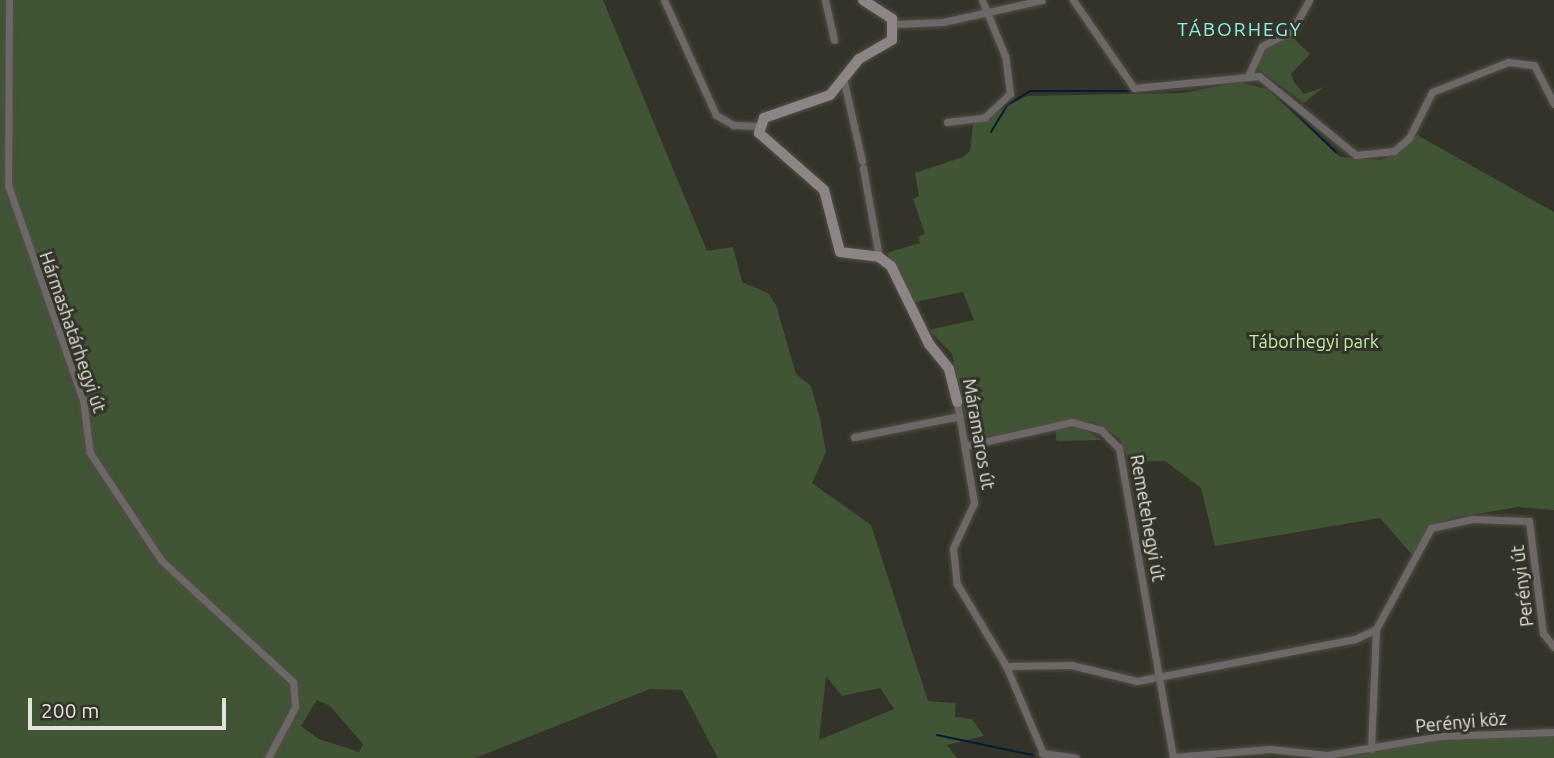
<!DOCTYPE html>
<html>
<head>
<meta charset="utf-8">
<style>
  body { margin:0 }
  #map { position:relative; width:1554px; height:758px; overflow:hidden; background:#343329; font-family:Ubuntu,sans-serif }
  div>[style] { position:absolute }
  .green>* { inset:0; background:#405533 }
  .stream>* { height:2px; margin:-1px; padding:0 1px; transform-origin:1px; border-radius:1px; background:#001c37 }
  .roads { filter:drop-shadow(0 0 2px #504f46) drop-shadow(0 0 2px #504f46) }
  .street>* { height:7px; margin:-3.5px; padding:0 3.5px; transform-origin:3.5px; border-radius:3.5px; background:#6d6768 }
  .secondary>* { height:10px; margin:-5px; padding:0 5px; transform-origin:5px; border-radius:5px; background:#8d8485 }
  span { translate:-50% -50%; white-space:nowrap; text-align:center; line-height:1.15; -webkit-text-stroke:6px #343329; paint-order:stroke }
  .street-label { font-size:18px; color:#e3e2dc }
  .park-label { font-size:18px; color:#c0efa4 }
  .neighbourhood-label { font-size:19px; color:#8cf4e4; letter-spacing:2px }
  .scale { position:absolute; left:28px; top:698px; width:198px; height:32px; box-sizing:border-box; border:4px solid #e3e2dc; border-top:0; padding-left:9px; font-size:21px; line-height:24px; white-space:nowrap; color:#e3e2dc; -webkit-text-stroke:5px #343329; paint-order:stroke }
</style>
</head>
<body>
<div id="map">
  <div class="green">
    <i style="clip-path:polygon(evenodd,0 0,603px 0,707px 251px,733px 247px,742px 282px,768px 293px,776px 305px,796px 374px,811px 386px,820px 419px,826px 452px,812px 483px,871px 525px,928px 701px,956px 703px,955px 717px,972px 719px,984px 736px,947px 745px,957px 758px,718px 758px,682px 690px,650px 689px,475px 758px,0 758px,0 0,826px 676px,842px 696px,880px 688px,894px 709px,819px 740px,826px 676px,0 0,317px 700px,330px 706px,363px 744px,359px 752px,319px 739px,301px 726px,317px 700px)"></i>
    <i style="clip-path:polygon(1291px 36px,1310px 54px,1291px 74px,1294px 82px,1304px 94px,1324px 87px,1304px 103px,1255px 67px,1266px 46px)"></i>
    <i style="clip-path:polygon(1239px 82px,1267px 89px,1340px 157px,1382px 160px,1417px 135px,1554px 212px,1554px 510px,1518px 507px,1453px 518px,1430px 526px,1414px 557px,1380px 518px,1215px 546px,1201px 488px,1165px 461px,1129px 462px,1119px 438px,1094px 422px,1070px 420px,971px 441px,952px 354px,929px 330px,974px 320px,963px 292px,915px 302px,887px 253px,920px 243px,918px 237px,925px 234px,913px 199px,919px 196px,915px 173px,963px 157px,970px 151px,973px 124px,1027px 96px,1183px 93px)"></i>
    <i style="clip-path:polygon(1081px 427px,1101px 440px,1057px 441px,1055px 430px)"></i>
    <i style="clip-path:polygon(1554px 735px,1554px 758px,1342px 758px,1443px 739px)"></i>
  </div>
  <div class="stream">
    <i style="left:1151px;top:90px;width:50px;rotate:-5.7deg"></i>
    <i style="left:1280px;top:98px;width:78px;rotate:44deg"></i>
    <i style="left:991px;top:132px;width:31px;rotate:-59deg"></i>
    <i style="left:1007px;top:105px;width:27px;rotate:-31deg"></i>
    <i style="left:1030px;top:91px;width:102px"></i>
    <i style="left:937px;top:735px;width:98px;rotate:11.8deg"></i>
  </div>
  <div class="roads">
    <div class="street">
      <i style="left:9px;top:0;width:185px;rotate:90.3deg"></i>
      <i style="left:8px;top:185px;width:228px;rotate:70.8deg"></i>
      <i style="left:83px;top:400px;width:53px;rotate:82.5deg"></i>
      <i style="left:90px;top:453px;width:128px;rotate:56.4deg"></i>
      <i style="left:161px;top:560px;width:180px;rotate:42.7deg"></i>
      <i style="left:293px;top:682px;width:25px;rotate:85deg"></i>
      <i style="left:295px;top:707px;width:58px;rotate:117.9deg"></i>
      <i style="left:664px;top:0;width:126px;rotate:65.7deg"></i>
      <i style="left:716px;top:115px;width:20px;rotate:30deg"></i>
      <i style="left:733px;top:125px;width:26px;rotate:2deg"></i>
      <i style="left:825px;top:0;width:41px;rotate:77.3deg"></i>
      <i style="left:1073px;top:0;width:107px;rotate:55.3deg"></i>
      <i style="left:1134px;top:88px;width:126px;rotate:-5.5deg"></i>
      <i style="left:1259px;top:76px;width:125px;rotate:39.2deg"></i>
      <i style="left:1356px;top:155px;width:38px;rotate:-6deg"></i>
      <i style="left:1394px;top:151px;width:20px;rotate:-41deg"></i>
      <i style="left:1409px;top:138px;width:51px;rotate:-63.4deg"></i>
      <i style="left:1432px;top:92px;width:82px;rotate:-21.5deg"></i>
      <i style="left:1508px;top:62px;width:26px;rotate:7deg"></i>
      <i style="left:1534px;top:65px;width:44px;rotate:62.9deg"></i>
      <i style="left:894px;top:24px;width:49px;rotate:-2.3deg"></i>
      <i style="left:943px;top:22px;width:101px;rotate:-12.5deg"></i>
      <i style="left:1249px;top:74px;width:31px;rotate:-65deg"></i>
      <i style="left:1262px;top:46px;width:34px;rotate:-27deg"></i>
      <i style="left:1292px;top:31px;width:35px;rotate:-61deg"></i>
      <i style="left:844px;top:82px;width:81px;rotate:77.2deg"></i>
      <i style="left:947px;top:122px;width:38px;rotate:-7deg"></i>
      <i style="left:985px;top:117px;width:34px;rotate:-43deg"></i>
      <i style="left:1010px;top:94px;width:38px;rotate:-97deg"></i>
      <i style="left:1005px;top:56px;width:61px;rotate:-112.3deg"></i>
      <i style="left:863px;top:168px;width:90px;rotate:79.8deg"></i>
      <i style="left:957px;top:402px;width:102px;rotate:80.4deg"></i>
      <i style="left:974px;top:503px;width:50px;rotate:115deg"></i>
      <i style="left:953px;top:548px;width:36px;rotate:84deg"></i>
      <i style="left:957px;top:584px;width:96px;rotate:59.1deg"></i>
      <i style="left:1006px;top:666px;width:100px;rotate:67deg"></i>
      <i style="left:854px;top:437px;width:108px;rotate:-11.2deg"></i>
      <i style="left:965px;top:446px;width:110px;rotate:-12.6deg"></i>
      <i style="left:1072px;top:422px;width:30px;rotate:15deg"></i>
      <i style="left:1101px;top:430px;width:25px;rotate:45deg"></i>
      <i style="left:1119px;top:448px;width:315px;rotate:80.1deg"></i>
      <i style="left:1006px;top:666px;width:65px;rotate:-0.9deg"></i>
      <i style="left:1071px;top:665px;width:68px;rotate:13.6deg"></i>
      <i style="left:1137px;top:681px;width:222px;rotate:-10.9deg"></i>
      <i style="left:1355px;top:639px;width:23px;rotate:-25deg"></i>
      <i style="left:1376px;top:629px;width:115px;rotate:-61.4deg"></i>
      <i style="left:1431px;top:528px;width:42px;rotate:-12.4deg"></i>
      <i style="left:1472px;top:519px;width:57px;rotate:2deg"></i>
      <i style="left:1529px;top:521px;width:113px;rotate:82.9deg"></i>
      <i style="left:1543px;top:633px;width:18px;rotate:52deg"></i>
      <i style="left:1371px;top:749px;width:120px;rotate:-87.6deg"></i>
      <i style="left:1042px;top:753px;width:34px;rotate:8deg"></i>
      <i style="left:1173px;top:757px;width:97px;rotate:-4.7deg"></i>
      <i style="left:1270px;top:749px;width:57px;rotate:6deg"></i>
      <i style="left:1327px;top:755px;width:116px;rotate:-9.5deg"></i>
      <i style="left:1441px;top:736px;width:113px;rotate:-2deg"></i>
    </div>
    <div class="secondary">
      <i style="left:863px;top:0;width:35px;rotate:33deg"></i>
      <i style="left:892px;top:19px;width:21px;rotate:90deg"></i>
      <i style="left:892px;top:40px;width:38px;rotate:150deg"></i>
      <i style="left:859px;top:59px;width:46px;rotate:128.9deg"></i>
      <i style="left:830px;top:95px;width:70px;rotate:160.8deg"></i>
      <i style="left:764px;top:118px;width:16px;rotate:108deg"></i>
      <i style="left:759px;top:133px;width:86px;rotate:41.2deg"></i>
      <i style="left:824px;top:190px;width:64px;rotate:75.5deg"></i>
      <i style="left:840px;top:252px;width:39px;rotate:7deg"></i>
      <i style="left:879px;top:257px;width:15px;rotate:37deg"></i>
      <i style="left:891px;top:266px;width:87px;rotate:64deg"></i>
      <i style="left:929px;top:344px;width:32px;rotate:51deg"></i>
      <i style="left:949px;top:369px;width:34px;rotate:76deg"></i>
    </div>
  </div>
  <div class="street-label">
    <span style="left:73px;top:332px;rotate:71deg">Hármashatárhegyi út</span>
    <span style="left:979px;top:434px;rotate:80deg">Máramaros út</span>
    <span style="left:1148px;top:518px;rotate:80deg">Remetehegyi út</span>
    <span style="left:1522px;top:586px;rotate:-97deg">Perényi út</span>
    <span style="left:1461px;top:722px;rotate:-5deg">Perényi köz</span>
  </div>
  <div class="park-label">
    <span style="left:1314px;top:341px">Táborhegyi park</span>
  </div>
  <div class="neighbourhood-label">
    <span style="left:1240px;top:30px">TÁBORHEGY</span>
  </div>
  <div class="scale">200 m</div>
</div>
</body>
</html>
